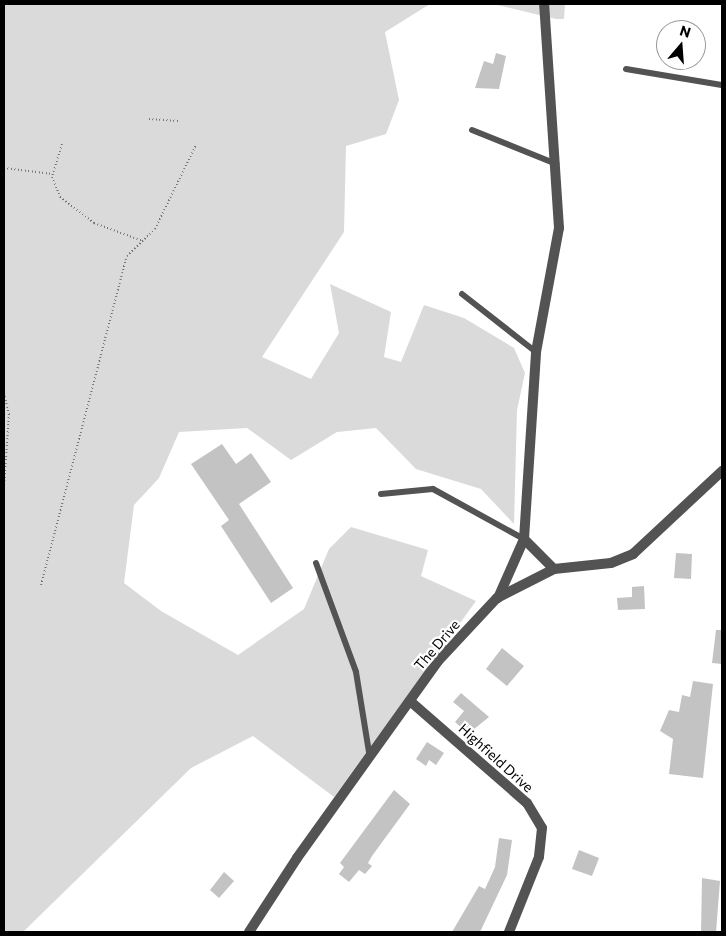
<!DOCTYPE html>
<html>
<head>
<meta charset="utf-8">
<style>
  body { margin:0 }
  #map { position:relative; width:726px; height:936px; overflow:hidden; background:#fff; font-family:Commissioner,sans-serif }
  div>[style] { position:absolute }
  .green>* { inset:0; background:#dadada }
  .building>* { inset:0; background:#c3c3c3 }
  .path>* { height:2px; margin-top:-1px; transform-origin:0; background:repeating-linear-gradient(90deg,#757575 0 1px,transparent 0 3.5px) }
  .lane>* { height:6px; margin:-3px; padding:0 3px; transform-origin:3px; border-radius:3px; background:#535353 }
  .street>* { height:10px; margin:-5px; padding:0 5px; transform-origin:5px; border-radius:5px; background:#535353 }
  span { translate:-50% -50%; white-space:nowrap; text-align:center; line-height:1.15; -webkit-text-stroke:4.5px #fff; paint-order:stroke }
  .street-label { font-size:14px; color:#000 }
  .frame { position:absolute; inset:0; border:5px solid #000; pointer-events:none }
  .north { position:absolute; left:656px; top:20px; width:50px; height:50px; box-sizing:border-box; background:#fff; border:1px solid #999; border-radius:50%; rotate:18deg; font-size:14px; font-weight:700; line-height:20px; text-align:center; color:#000 }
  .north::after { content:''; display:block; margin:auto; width:18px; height:22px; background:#000; clip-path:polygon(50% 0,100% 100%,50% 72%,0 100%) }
</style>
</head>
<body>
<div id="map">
  <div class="green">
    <i style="clip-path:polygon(4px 4px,430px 4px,385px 32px,399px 100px,386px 134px,346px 146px,344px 232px,262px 357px,311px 379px,339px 333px,330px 284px,391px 312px,384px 357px,401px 362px,424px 305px,464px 318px,514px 348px,525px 373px,517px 410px,514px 524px,481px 489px,416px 469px,376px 428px,337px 432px,291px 460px,247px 428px,179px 432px,159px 478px,134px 505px,124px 583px,161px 611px,238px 655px,304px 609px,329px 549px,351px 527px,428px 550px,421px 576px,476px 601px,334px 797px,253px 736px,191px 768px,23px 932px,4px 932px)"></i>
    <i style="clip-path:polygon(493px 4px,565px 4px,564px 19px,556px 19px)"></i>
  </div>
  <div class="building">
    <i style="clip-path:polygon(496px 53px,506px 56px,499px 89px,475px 88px,484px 61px,493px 64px)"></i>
    <i style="clip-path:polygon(222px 444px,236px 464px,251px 453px,271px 482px,239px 504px,293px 588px,271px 603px,221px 526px,229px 520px,191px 464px)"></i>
    <i style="clip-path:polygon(676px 553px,692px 554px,691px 579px,674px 578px)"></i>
    <i style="clip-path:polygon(644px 586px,645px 609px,618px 610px,617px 598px,632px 597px,632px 587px)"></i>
    <i style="clip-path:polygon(716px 630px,722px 630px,722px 664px,712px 663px)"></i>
    <i style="clip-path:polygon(502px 648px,524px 666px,507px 686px,486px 669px)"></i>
    <i style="clip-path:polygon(693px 681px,713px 684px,703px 778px,669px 774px,673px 739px,660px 731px,669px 710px,679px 712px,682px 695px,690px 697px)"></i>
    <i style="clip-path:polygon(461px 693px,489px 717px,468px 734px,455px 722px,464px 711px,453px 702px)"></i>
    <i style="clip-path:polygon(427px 742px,444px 753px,436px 765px,429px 760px,426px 766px,416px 759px)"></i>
    <i style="clip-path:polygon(394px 790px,410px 804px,372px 856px,368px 863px,372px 866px,365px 874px,359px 870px,349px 882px,339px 874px,344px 867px,340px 863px)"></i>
    <i style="clip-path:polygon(499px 838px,512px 840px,507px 875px,480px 932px,452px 932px,479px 886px,485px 889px,495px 867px)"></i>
    <i style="clip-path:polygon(579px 850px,599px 858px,592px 876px,572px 869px)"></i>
    <i style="clip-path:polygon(224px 872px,234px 881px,219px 898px,210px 890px)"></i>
    <i style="clip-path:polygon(702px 878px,720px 881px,716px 932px,701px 932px)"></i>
  </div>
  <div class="path">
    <i style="left:149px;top:119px;width:30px;rotate:4deg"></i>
    <i style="left:62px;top:144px;width:34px;rotate:107deg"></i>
    <i style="left:52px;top:177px;width:22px;rotate:68deg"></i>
    <i style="left:60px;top:197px;width:43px;rotate:37.4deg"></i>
    <i style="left:94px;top:223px;width:52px;rotate:20.2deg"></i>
    <i style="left:4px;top:168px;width:49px;rotate:7deg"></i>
    <i style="left:4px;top:393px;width:22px;rotate:77deg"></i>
    <i style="left:9px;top:414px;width:74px;rotate:93.9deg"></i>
    <i style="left:41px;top:585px;width:340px;rotate:-75.4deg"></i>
    <i style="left:127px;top:256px;width:39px;rotate:-44deg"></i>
    <i style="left:155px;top:229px;width:93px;rotate:-64deg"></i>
  </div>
  <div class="lane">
    <i style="left:626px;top:69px;width:97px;rotate:9.5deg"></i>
    <i style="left:472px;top:130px;width:91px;rotate:22deg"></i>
    <i style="left:462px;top:294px;width:94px;rotate:38.1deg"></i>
    <i style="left:381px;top:494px;width:52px;rotate:-5.5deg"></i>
    <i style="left:433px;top:489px;width:104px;rotate:28.8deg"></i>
    <i style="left:316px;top:563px;width:116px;rotate:69.8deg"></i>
    <i style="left:356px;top:672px;width:87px;rotate:80.8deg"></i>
  </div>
  <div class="street">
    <i style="left:524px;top:539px;width:42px;rotate:45deg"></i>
    <i style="left:498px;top:598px;width:64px;rotate:-66.2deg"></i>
    <i style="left:524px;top:539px;width:187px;rotate:-86.3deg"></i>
    <i style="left:536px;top:352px;width:126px;rotate:-79.5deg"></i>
    <i style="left:559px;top:228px;width:225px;rotate:-93.8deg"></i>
    <i style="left:410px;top:701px;width:155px;rotate:41.1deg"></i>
    <i style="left:527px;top:803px;width:29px;rotate:59deg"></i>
    <i style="left:542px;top:828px;width:29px;rotate:96deg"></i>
    <i style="left:539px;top:857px;width:81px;rotate:111.8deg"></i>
    <i style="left:249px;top:932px;width:88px;rotate:-57deg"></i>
    <i style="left:297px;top:858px;width:242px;rotate:-54.4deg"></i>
    <i style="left:438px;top:661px;width:86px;rotate:-46.9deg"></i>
    <i style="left:497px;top:598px;width:64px;rotate:-27deg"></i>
    <i style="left:554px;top:569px;width:57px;rotate:-6deg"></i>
    <i style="left:611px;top:563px;width:24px;rotate:-22deg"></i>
    <i style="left:633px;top:554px;width:122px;rotate:-43deg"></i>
  </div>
  <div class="street-label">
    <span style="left:437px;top:645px;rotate:-49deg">The Drive</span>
    <span style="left:496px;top:758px;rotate:42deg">Highfield Drive</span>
  </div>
  <div class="frame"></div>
  <div class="north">N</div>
</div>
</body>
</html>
